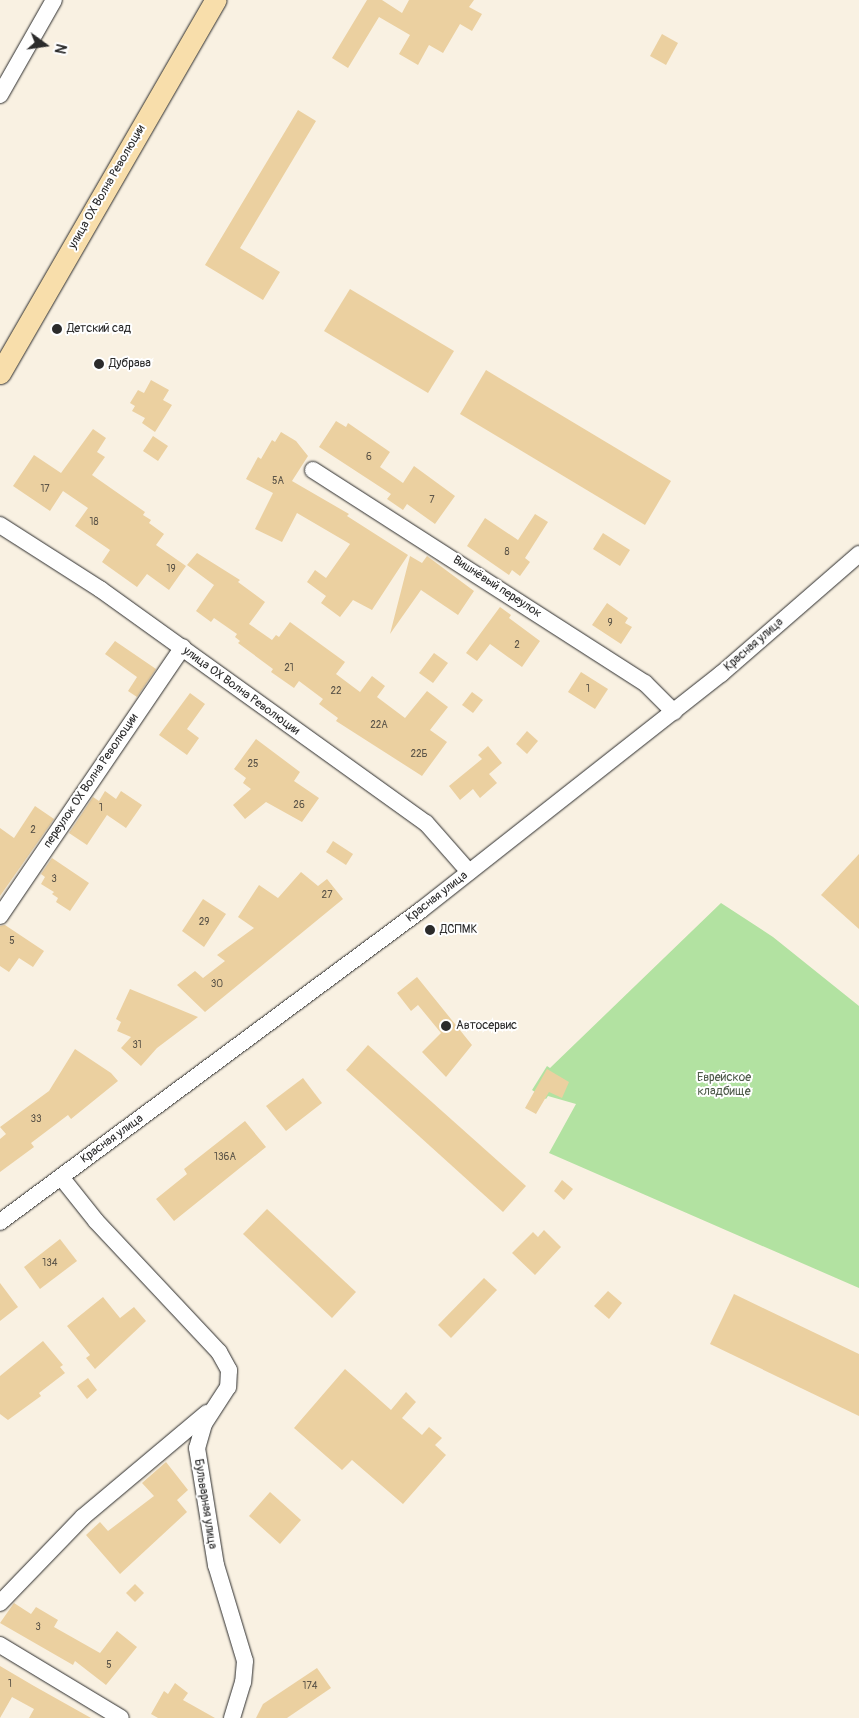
<!DOCTYPE html>
<html>
<head>
<meta charset="utf-8">
<style>
  body { margin:0 }
  #map { position:relative; width:859px; height:1718px; overflow:hidden; background:#f9f1e2; font-family:Pangolin,sans-serif }
  div>[style] { position:absolute }
  .green>* { inset:0; background:#b2e2a1 }
  .building>* { inset:0; background:#ebd0a0 }
  .roads { filter:drop-shadow(0 0 1px #2b2b2b) drop-shadow(0 0 1px #2b2b2b) }
  .minor>* { height:16px; margin:-8px; padding:0 8px; transform-origin:8px; border-radius:8px; background:#fff }
  .major>* { height:21px; margin:-10.5px; padding:0 10.5px; transform-origin:10.5px; border-radius:10.5px; background:#f8deab }
  .dots>* { width:14px; height:14px; translate:-50% -50%; box-sizing:border-box; border:2px solid #fff; border-radius:50% }
  span { translate:-50% -50%; white-space:nowrap; text-align:center; line-height:1.15; -webkit-text-stroke:4px #fff; paint-order:stroke }
  .number-label { font-size:10px; color:#5b5448 }
  .number-label span { -webkit-text-stroke-width:0 }
  .street-label { font-size:12px; color:#2b2b2b }
  .poi-label { font-size:12px; color:#2b2b2b }
  .left { translate:0 -50%; text-align:left }
  .park-label { font-size:12px; color:#4d5948 }
  .north { position:absolute; left:20px; top:20px; width:50px; height:50px; -webkit-text-stroke:4px #fff; paint-order:stroke; rotate:104deg; font-size:14px; font-weight:700; line-height:20px; text-align:center; color:#2b2b2b }
  .north::after { content:''; display:block; margin:auto; width:18px; height:22px; background:#2b2b2b; clip-path:polygon(50% 0,100% 100%,50% 72%,0 100%) }
</style>
</head>
<body>
<div id="map">
  <div class="green">
    <i style="clip-path:polygon(721px 903px,773px 937px,859px 1006px,859px 1288px,549px 1153px,576px 1104px,548px 1096px,546px 1099px,532px 1090px,547px 1066px,550px 1068px)"></i>
  </div>
  <div class="building">
    <i style="clip-path:polygon(367px 0,382px 0,402px 13px,409px 0,474px 0,469px 7px,482px 14px,472px 31px,460px 24px,443px 53px,429px 45px,418px 65px,399px 54px,410px 35px,379px 17px,348px 68px,332px 58px)"></i>
    <i style="clip-path:polygon(662px 34px,678px 43px,666px 65px,650px 56px)"></i>
    <i style="clip-path:polygon(298px 110px,316px 121px,240px 248px,280px 272px,263px 300px,205px 265px)"></i>
    <i style="clip-path:polygon(350px 289px,454px 351px,428px 393px,324px 331px)"></i>
    <i style="clip-path:polygon(486px 370px,671px 481px,645px 525px,460px 414px)"></i>
    <i style="clip-path:polygon(151px 380px,169px 390px,163px 400px,172px 405px,155px 432px,142px 423px,145px 418px,132px 411px,135px 406px,130px 403px,138px 390px,144px 393px)"></i>
    <i style="clip-path:polygon(336px 421px,346px 427px,348px 423px,390px 452px,380px 467px,403px 483px,414px 466px,455px 496px,435px 524px,407px 504px,403px 510px,387px 499px,391px 494px,319px 447px)"></i>
    <i style="clip-path:polygon(93px 429px,106px 438px,97px 452px,105px 457px,92px 475px,145px 512px,143px 515px,151px 520px,149px 523px,164px 534px,156px 545px,186px 566px,169px 590px,147px 574px,137px 587px,102px 562px,110px 550px,75px 526px,88px 508px,63px 491px,50px 511px,13px 486px,34px 455px,61px 473px)"></i>
    <i style="clip-path:polygon(281px 432px,296px 441px,308px 456px,292px 481px,349px 514px,347px 516px,408px 555px,372px 610px,353px 600px,340px 617px,321px 603px,326px 596px,307px 582px,315px 570px,326px 578px,350px 544px,297px 513px,282px 542px,255px 529px,273px 493px,246px 479px,258px 457px,261px 459px,272px 440px,275px 442px)"></i>
    <i style="clip-path:polygon(153px 436px,168px 446px,158px 461px,143px 451px)"></i>
    <i style="clip-path:polygon(535px 514px,548px 522px,525px 558px,530px 562px,520px 576px,512px 570px,509px 575px,467px 546px,485px 518px,518px 540px)"></i>
    <i style="clip-path:polygon(603px 533px,630px 550px,620px 566px,593px 549px)"></i>
    <i style="clip-path:polygon(197px 553px,240px 580px,238px 582px,265px 602px,249px 624px,272px 640px,276px 635px,279px 637px,290px 622px,345px 662px,336px 674px,360px 692px,372px 676px,385px 686px,377px 697px,405px 718px,427px 691px,448px 707px,430px 730px,447px 742px,422px 776px,336px 721px,338px 718px,319px 704px,323px 699px,299px 681px,294px 688px,271px 672px,273px 669px,238px 643px,240px 641px,235px 637px,237px 634px,214px 618px,211px 622px,196px 611px,214px 585px,187px 565px)"></i>
    <i style="clip-path:polygon(410px 556px,422px 563px,427px 556px,474px 591px,458px 615px,421px 590px,390px 634px)"></i>
    <i style="clip-path:polygon(607px 603px,628px 618px,625px 623px,632px 627px,621px 644px,592px 625px)"></i>
    <i style="clip-path:polygon(500px 607px,511px 615px,509px 618px,540px 641px,522px 667px,490px 644px,477px 661px,466px 653px)"></i>
    <i style="clip-path:polygon(115px 641px,156px 669px,137px 697px,128px 691px,137px 677px,105px 654px)"></i>
    <i style="clip-path:polygon(434px 653px,448px 663px,433px 683px,419px 673px)"></i>
    <i style="clip-path:polygon(581px 672px,608px 689px,595px 709px,568px 692px)"></i>
    <i style="clip-path:polygon(472px 692px,483px 700px,473px 713px,462px 705px)"></i>
    <i style="clip-path:polygon(190px 693px,205px 704px,187px 729px,199px 738px,187px 755px,159px 735px)"></i>
    <i style="clip-path:polygon(527px 731px,538px 741px,527px 754px,516px 744px)"></i>
    <i style="clip-path:polygon(256px 739px,300px 772px,294px 781px,319px 798px,302px 822px,266px 802px,245px 819px,233px 805px,251px 789px,243px 783px,246px 778px,234px 769px)"></i>
    <i style="clip-path:polygon(488px 746px,502px 763px,489px 774px,497px 783px,480px 798px,473px 789px,460px 800px,449px 786px,482px 759px,478px 755px)"></i>
    <i style="clip-path:polygon(105px 791px,116px 799px,121px 791px,142px 805px,126px 828px,107px 815px,87px 845px,69px 833px,93px 797px,99px 801px)"></i>
    <i style="clip-path:polygon(35px 806px,54px 819px,0 896px,0 828px,14px 838px)"></i>
    <i style="clip-path:polygon(333px 841px,353px 854px,346px 865px,326px 852px)"></i>
    <i style="clip-path:polygon(859px 854px,859px 929px,821px 895px)"></i>
    <i style="clip-path:polygon(52px 858px,89px 883px,70px 911px,56px 902px,58px 898px,52px 894px,54px 892px,41px 884px,45px 877px,41px 874px)"></i>
    <i style="clip-path:polygon(301px 872px,318px 886px,327px 879px,343px 899px,205px 1012px,177px 985px,195px 971px,203px 978px,225px 961px,217px 955px,254px 928px,238px 917px,259px 885px,278px 898px)"></i>
    <i style="clip-path:polygon(203px 899px,226px 914px,204px 947px,182px 931px)"></i>
    <i style="clip-path:polygon(5px 925px,44px 951px,33px 967px,19px 958px,9px 972px,0 966px,0 926px)"></i>
    <i style="clip-path:polygon(417px 977px,472px 1045px,446px 1077px,422px 1052px,441px 1033px,418px 1005px,411px 1011px,397px 993px)"></i>
    <i style="clip-path:polygon(130px 989px,198px 1017px,157px 1048px,141px 1066px,121px 1048px,131px 1037px,117px 1031px,121px 1022px,116px 1019px)"></i>
    <i style="clip-path:polygon(368px 1045px,526px 1186px,503px 1212px,346px 1070px)"></i>
    <i style="clip-path:polygon(75px 1049px,111px 1073px,118px 1081px,71px 1119px,68px 1115px,31px 1143px,34px 1147px,0 1172px,0 1139px,6px 1134px,0 1127px,49px 1091px)"></i>
    <i style="clip-path:polygon(547px 1069px,569px 1082px,562px 1098px,549px 1092px,536px 1114px,525px 1108px)"></i>
    <i style="clip-path:polygon(303px 1078px,322px 1103px,286px 1131px,266px 1106px)"></i>
    <i style="clip-path:polygon(245px 1121px,266px 1147px,174px 1221px,156px 1199px,187px 1174px,184px 1169px)"></i>
    <i style="clip-path:polygon(562px 1180px,573px 1189px,564px 1200px,554px 1191px)"></i>
    <i style="clip-path:polygon(267px 1209px,356px 1292px,332px 1318px,243px 1234px)"></i>
    <i style="clip-path:polygon(544px 1230px,561px 1247px,535px 1275px,512px 1253px,533px 1232px,538px 1237px)"></i>
    <i style="clip-path:polygon(60px 1239px,77px 1261px,40px 1289px,24px 1267px)"></i>
    <i style="clip-path:polygon(484px 1278px,497px 1290px,451px 1338px,438px 1325px)"></i>
    <i style="clip-path:polygon(0 1283px,18px 1307px,0 1321px)"></i>
    <i style="clip-path:polygon(608px 1291px,622px 1303px,609px 1319px,594px 1306px)"></i>
    <i style="clip-path:polygon(734px 1294px,859px 1354px,859px 1416px,710px 1344px)"></i>
    <i style="clip-path:polygon(103px 1297px,120px 1318px,134px 1307px,146px 1321px,95px 1369px,86px 1358px,90px 1355px,67px 1326px)"></i>
    <i style="clip-path:polygon(43px 1341px,63px 1365px,60px 1367px,65px 1373px,39px 1393px,41px 1396px,8px 1420px,0 1414px,0 1376px)"></i>
    <i style="clip-path:polygon(345px 1369px,391px 1410px,406px 1392px,416px 1402px,402px 1418px,422px 1435px,429px 1427px,442px 1438px,435px 1445px,446px 1455px,403px 1504px,352px 1460px,342px 1470px,294px 1428px)"></i>
    <i style="clip-path:polygon(88px 1378px,97px 1390px,87px 1399px,77px 1386px)"></i>
    <i style="clip-path:polygon(166px 1462px,188px 1490px,177px 1500px,187px 1512px,120px 1574px,86px 1535px,100px 1522px,108px 1531px,154px 1496px,142px 1483px)"></i>
    <i style="clip-path:polygon(270px 1492px,301px 1520px,280px 1544px,249px 1516px)"></i>
    <i style="clip-path:polygon(135px 1584px,144px 1593px,135px 1602px,126px 1593px)"></i>
    <i style="clip-path:polygon(14px 1603px,31px 1614px,36px 1607px,58px 1620px,54px 1627px,100px 1653px,117px 1631px,137px 1647px,106px 1685px,75px 1661px,73px 1665px,0 1623px)"></i>
    <i style="clip-path:polygon(0 1666px,34px 1686px,91px 1718px,29px 1718px,34px 1709px,12px 1697px,0 1718px)"></i>
    <i style="clip-path:polygon(317px 1668px,331px 1688px,287px 1718px,256px 1718px,263px 1704px)"></i>
    <i style="clip-path:polygon(175px 1683px,188px 1693px,183px 1700px,215px 1718px,158px 1718px,151px 1714px,164px 1691px,168px 1694px)"></i>
  </div>
  <div class="roads">
    <div class="minor">
      <i style="left:0;top:95px;width:109px;rotate:-60.4deg"></i>
      <i style="left:313px;top:470px;width:394px;rotate:32.7deg"></i>
      <i style="left:645px;top:683px;width:41px;rotate:45deg"></i>
      <i style="left:0;top:525px;width:119px;rotate:32.6deg"></i>
      <i style="left:100px;top:589px;width:401px;rotate:35.7deg"></i>
      <i style="left:426px;top:823px;width:65px;rotate:48.7deg"></i>
      <i style="left:0;top:916px;width:325px;rotate:-55.8deg"></i>
      <i style="left:61px;top:1177px;width:56px;rotate:51.5deg"></i>
      <i style="left:96px;top:1221px;width:180px;rotate:46.8deg"></i>
      <i style="left:219px;top:1352px;width:21px;rotate:61deg"></i>
      <i style="left:229px;top:1370px;width:17px;rotate:93deg"></i>
      <i style="left:228px;top:1387px;width:44px;rotate:123deg"></i>
      <i style="left:204px;top:1424px;width:25px;rotate:106deg"></i>
      <i style="left:197px;top:1448px;width:119px;rotate:80.8deg"></i>
      <i style="left:216px;top:1565px;width:100px;rotate:73.2deg"></i>
      <i style="left:245px;top:1661px;width:21px;rotate:95deg"></i>
      <i style="left:243px;top:1682px;width:38px;rotate:107deg"></i>
      <i style="left:0;top:1222px;width:524px;rotate:-36.54deg"></i>
      <i style="left:421px;top:910px;width:382px;rotate:-38.2deg"></i>
      <i style="left:721px;top:674px;width:183px;rotate:-41deg"></i>
      <i style="left:0;top:1603px;width:120px;rotate:-46deg"></i>
      <i style="left:83px;top:1517px;width:162px;rotate:-40deg"></i>
      <i style="left:0;top:1645px;width:141px;rotate:31.1deg"></i>
    </div>
    <div class="major">
      <i style="left:0;top:373px;width:431px;rotate:-60deg"></i>
    </div>
  </div>
  <div class="dots">
    <i style="left:57px;top:329px;background:#2b2b2b"></i>
    <i style="left:99px;top:364px;background:#2b2b2b"></i>
    <i style="left:430px;top:930px;background:#2b2b2b"></i>
    <i style="left:446px;top:1026px;background:#2b2b2b"></i>
  </div>
  <div class="number-label">
    <span style="left:369px;top:458px">6</span>
    <span style="left:278px;top:482px">5А</span>
    <span style="left:45px;top:490px">17</span>
    <span style="left:432px;top:501px">7</span>
    <span style="left:94px;top:523px">18</span>
    <span style="left:507px;top:553px">8</span>
    <span style="left:171px;top:570px">19</span>
    <span style="left:610px;top:624px">9</span>
    <span style="left:517px;top:646px">2</span>
    <span style="left:289px;top:669px">21</span>
    <span style="left:588px;top:690px">1</span>
    <span style="left:336px;top:692px">22</span>
    <span style="left:379px;top:726px">22А</span>
    <span style="left:419px;top:755px">22Б</span>
    <span style="left:253px;top:765px">25</span>
    <span style="left:299px;top:806px">26</span>
    <span style="left:101px;top:809px">1</span>
    <span style="left:33px;top:831px">2</span>
    <span style="left:54px;top:880px">3</span>
    <span style="left:327px;top:896px">27</span>
    <span style="left:204px;top:923px">29</span>
    <span style="left:12px;top:942px">5</span>
    <span style="left:217px;top:985px">30</span>
    <span style="left:137px;top:1046px">31</span>
    <span style="left:36px;top:1120px">33</span>
    <span style="left:225px;top:1158px">136А</span>
    <span style="left:50px;top:1264px">134</span>
    <span style="left:38px;top:1628px">3</span>
    <span style="left:109px;top:1666px">5</span>
    <span style="left:10px;top:1685px">1</span>
    <span style="left:310px;top:1687px">174</span>
  </div>
  <div class="street-label">
    <span style="left:107px;top:187px;rotate:-60deg">улица ОХ Волна Революции</span>
    <span style="left:497px;top:587px;rotate:33deg">Вишнёвый переулок</span>
    <span style="left:754px;top:645px;rotate:-41deg">Красная улица</span>
    <span style="left:241px;top:691px;rotate:36deg">улица ОХ Волна Революции</span>
    <span style="left:91px;top:781px;rotate:-56deg">переулок ОХ Волна Революции</span>
    <span style="left:437px;top:897px;rotate:-38deg">Красная улица</span>
    <span style="left:112px;top:1139px;rotate:-36deg">Красная улица</span>
    <span style="left:205px;top:1504px;rotate:81deg">Бульварная улица</span>
  </div>
  <div class="poi-label">
    <span class="left" style="left:67px;top:329px">Детский сад</span>
    <span class="left" style="left:109px;top:364px">Дубрава</span>
    <span class="left" style="left:440px;top:930px">ДСПМК</span>
    <span class="left" style="left:456px;top:1026px">Автосервис</span>
  </div>
  <div class="park-label">
    <span style="left:724px;top:1085px">Еврейское<br>кладбище</span>
  </div>
  <div class="north">N</div>
</div>
</body>
</html>
